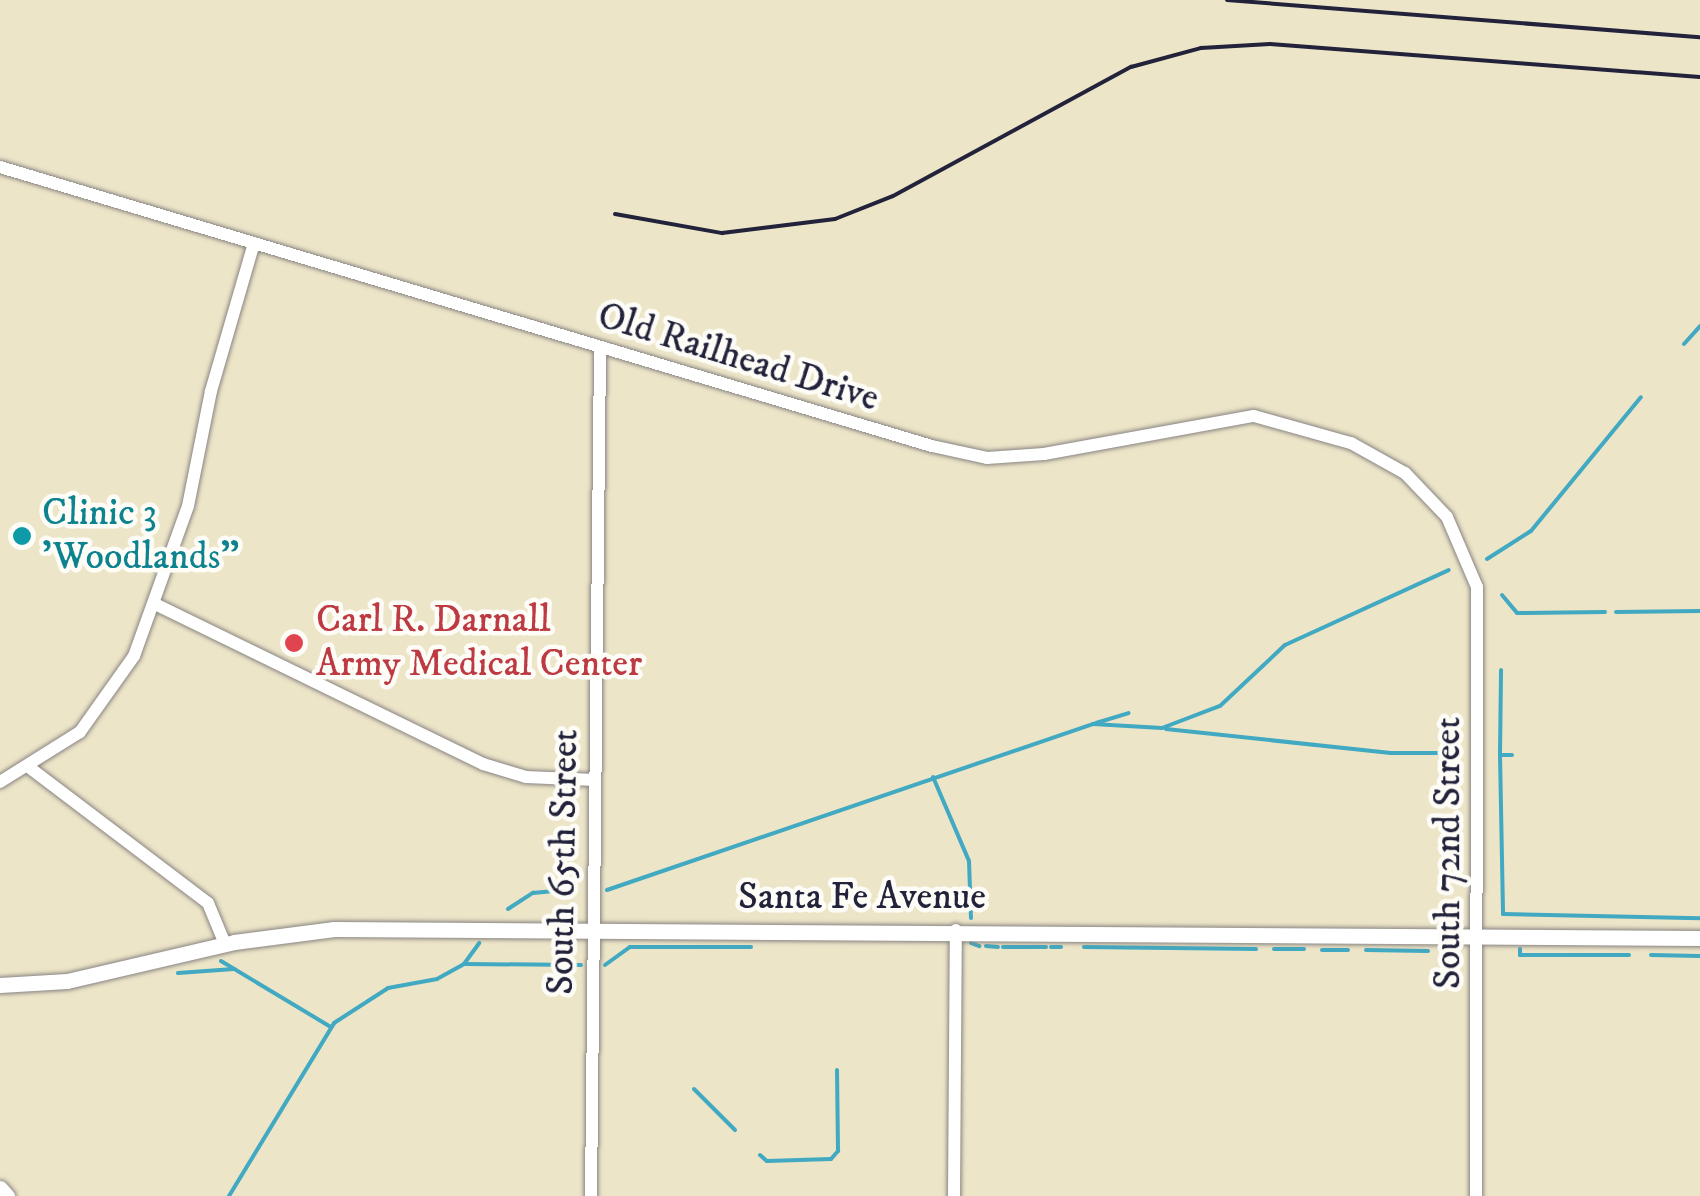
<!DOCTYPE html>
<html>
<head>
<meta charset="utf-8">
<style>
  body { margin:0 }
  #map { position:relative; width:1700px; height:1196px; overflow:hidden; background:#ede5c8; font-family:"IM FELL DW Pica",serif }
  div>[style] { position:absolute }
  .stream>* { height:4px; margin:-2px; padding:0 2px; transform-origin:2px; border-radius:2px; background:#41a9c1 }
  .roads { filter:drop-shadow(0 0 2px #888482) drop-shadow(0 0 2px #888482) }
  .minor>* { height:12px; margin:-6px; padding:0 6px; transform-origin:6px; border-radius:6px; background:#fff }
  .tertiary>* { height:15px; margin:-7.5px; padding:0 7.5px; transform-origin:7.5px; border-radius:7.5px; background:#fff }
  .rail>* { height:4px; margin:-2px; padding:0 2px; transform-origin:2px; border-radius:2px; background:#22223b }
  .dots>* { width:28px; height:28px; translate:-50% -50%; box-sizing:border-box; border:5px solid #fdfcf7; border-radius:50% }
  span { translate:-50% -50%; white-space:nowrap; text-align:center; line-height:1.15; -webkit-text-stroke:9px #fdfcf7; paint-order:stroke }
  .street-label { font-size:38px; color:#22223b }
  .culture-label { font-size:38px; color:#0d838f }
  .left { translate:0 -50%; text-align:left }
  .health-label { font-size:38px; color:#be3a42 }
</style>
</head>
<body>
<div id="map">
  <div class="stream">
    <i style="left:1684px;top:344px;width:24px;rotate:-48deg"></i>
    <i style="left:1487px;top:559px;width:52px;rotate:-32.5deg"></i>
    <i style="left:1531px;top:531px;width:173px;rotate:-50.6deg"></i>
    <i style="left:1502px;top:595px;width:23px;rotate:50deg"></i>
    <i style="left:1517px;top:613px;width:88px;rotate:-0.7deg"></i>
    <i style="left:1616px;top:612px;width:84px;rotate:-0.7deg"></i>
    <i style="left:1096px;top:723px;width:34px;rotate:-17deg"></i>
    <i style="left:1166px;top:729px;width:226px;rotate:6.1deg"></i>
    <i style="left:1391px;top:753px;width:69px"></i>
    <i style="left:1500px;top:755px;width:85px;rotate:-89.3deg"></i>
    <i style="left:1512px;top:755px;width:12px;rotate:180deg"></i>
    <i style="left:1500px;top:755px;width:159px;rotate:88.9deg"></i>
    <i style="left:1503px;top:914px;width:197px;rotate:1.2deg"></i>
    <i style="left:933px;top:777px;width:91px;rotate:66.8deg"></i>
    <i style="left:969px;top:861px;width:57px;rotate:88deg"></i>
    <i style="left:607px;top:890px;width:514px;rotate:-18.86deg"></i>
    <i style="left:1093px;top:724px;width:69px;rotate:3.3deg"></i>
    <i style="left:1162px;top:728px;width:62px;rotate:-20.8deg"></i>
    <i style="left:1220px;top:706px;width:89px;rotate:-43.2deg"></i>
    <i style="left:1285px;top:645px;width:180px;rotate:-24.6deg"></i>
    <i style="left:508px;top:909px;width:30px;rotate:-33deg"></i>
    <i style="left:533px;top:893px;width:42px;rotate:-5.4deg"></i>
    <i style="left:971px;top:943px;width:9px;rotate:21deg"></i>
    <i style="left:986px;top:946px;width:12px;rotate:5deg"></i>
    <i style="left:1003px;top:947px;width:43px"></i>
    <i style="left:1051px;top:947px;width:10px"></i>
    <i style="left:1084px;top:947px;width:172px;rotate:0.7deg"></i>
    <i style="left:1274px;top:949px;width:30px"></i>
    <i style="left:1520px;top:949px;width:6px;rotate:90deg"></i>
    <i style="left:1520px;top:955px;width:109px"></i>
    <i style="left:1322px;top:950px;width:26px"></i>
    <i style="left:1366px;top:950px;width:62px;rotate:0.9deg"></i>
    <i style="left:1651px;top:955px;width:49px;rotate:1.2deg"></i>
    <i style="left:221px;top:961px;width:128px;rotate:31deg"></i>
    <i style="left:466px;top:964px;width:115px;rotate:0.5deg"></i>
    <i style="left:605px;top:965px;width:31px;rotate:-36deg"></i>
    <i style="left:630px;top:947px;width:121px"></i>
    <i style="left:178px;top:973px;width:56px;rotate:-4.1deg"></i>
    <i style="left:694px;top:1089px;width:58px;rotate:45deg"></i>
    <i style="left:760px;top:1155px;width:9px;rotate:41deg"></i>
    <i style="left:767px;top:1161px;width:64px;rotate:-1.8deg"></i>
    <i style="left:831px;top:1159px;width:11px;rotate:-49deg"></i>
    <i style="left:838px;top:1151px;width:81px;rotate:-90.7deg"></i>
    <i style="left:229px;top:1196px;width:202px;rotate:-58.7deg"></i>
    <i style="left:334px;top:1023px;width:64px;rotate:-32.9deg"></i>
    <i style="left:388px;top:988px;width:50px;rotate:-10.4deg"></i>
    <i style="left:437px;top:979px;width:31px;rotate:-29deg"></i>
    <i style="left:464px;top:964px;width:26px;rotate:-54deg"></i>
  </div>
  <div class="roads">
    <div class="minor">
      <i style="left:0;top:167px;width:973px;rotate:16.67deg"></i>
      <i style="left:932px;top:446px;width:56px;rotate:12.3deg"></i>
      <i style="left:987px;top:458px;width:57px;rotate:-4deg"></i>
      <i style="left:1044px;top:454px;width:213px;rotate:-10.3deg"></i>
      <i style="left:1254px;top:416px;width:101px;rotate:15.6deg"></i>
      <i style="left:1351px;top:443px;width:62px;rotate:29.1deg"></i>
      <i style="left:1405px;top:473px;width:61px;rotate:46.3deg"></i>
      <i style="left:1447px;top:517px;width:76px;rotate:66.8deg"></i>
      <i style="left:1477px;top:587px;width:609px;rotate:90.09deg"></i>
      <i style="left:155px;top:604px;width:365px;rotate:26deg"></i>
      <i style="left:483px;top:764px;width:45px;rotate:16.8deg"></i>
      <i style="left:526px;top:777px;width:69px;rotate:2.5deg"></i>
      <i style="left:30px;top:768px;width:223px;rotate:37.2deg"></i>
      <i style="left:208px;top:903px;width:44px;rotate:67.5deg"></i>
      <i style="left:0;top:782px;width:94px;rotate:-32deg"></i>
      <i style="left:80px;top:732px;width:93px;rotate:-54.6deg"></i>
      <i style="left:134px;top:656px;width:159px;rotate:-70.2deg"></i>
      <i style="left:188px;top:506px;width:117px;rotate:-78.7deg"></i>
      <i style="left:211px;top:391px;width:154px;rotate:-73.8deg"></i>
      <i style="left:591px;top:1196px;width:848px;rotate:-89.39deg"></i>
      <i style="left:954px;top:1196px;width:266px;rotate:-89.6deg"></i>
    </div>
    <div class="tertiary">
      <i style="left:0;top:985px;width:67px;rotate:-3.4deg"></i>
      <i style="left:67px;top:981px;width:171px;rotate:-13.1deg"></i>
      <i style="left:234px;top:942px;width:101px;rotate:-7.4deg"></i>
      <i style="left:334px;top:929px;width:1366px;rotate:0.38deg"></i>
      <i style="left:0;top:1188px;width:11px;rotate:49deg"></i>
    </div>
  </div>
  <div class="rail">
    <i style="left:1227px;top:0;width:474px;rotate:4.5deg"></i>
    <i style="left:615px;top:214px;width:109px;rotate:10.1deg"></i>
    <i style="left:722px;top:233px;width:114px;rotate:-7.1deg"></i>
    <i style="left:835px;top:219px;width:62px;rotate:-21.6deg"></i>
    <i style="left:893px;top:196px;width:271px;rotate:-28.5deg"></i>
    <i style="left:1131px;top:67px;width:73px;rotate:-15.2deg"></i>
    <i style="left:1201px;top:48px;width:69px;rotate:-3.3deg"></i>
    <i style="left:1270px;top:44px;width:431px;rotate:4.4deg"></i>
  </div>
  <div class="dots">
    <i style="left:22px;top:536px;background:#0f9aa8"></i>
    <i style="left:294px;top:643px;background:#e0444e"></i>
  </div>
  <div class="street-label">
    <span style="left:738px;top:358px;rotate:17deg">Old Railhead Drive</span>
    <span style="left:1449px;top:853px;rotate:-90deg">South 72nd Street</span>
    <span style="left:564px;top:862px;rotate:-89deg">South 65th Street</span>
    <span style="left:862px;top:898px">Santa Fe Avenue</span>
  </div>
  <div class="culture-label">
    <span class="left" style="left:42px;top:536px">Clinic 3<br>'Woodlands"</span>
  </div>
  <div class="health-label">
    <span class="left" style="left:316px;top:643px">Carl R. Darnall<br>Army Medical Center</span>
  </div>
</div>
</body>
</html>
